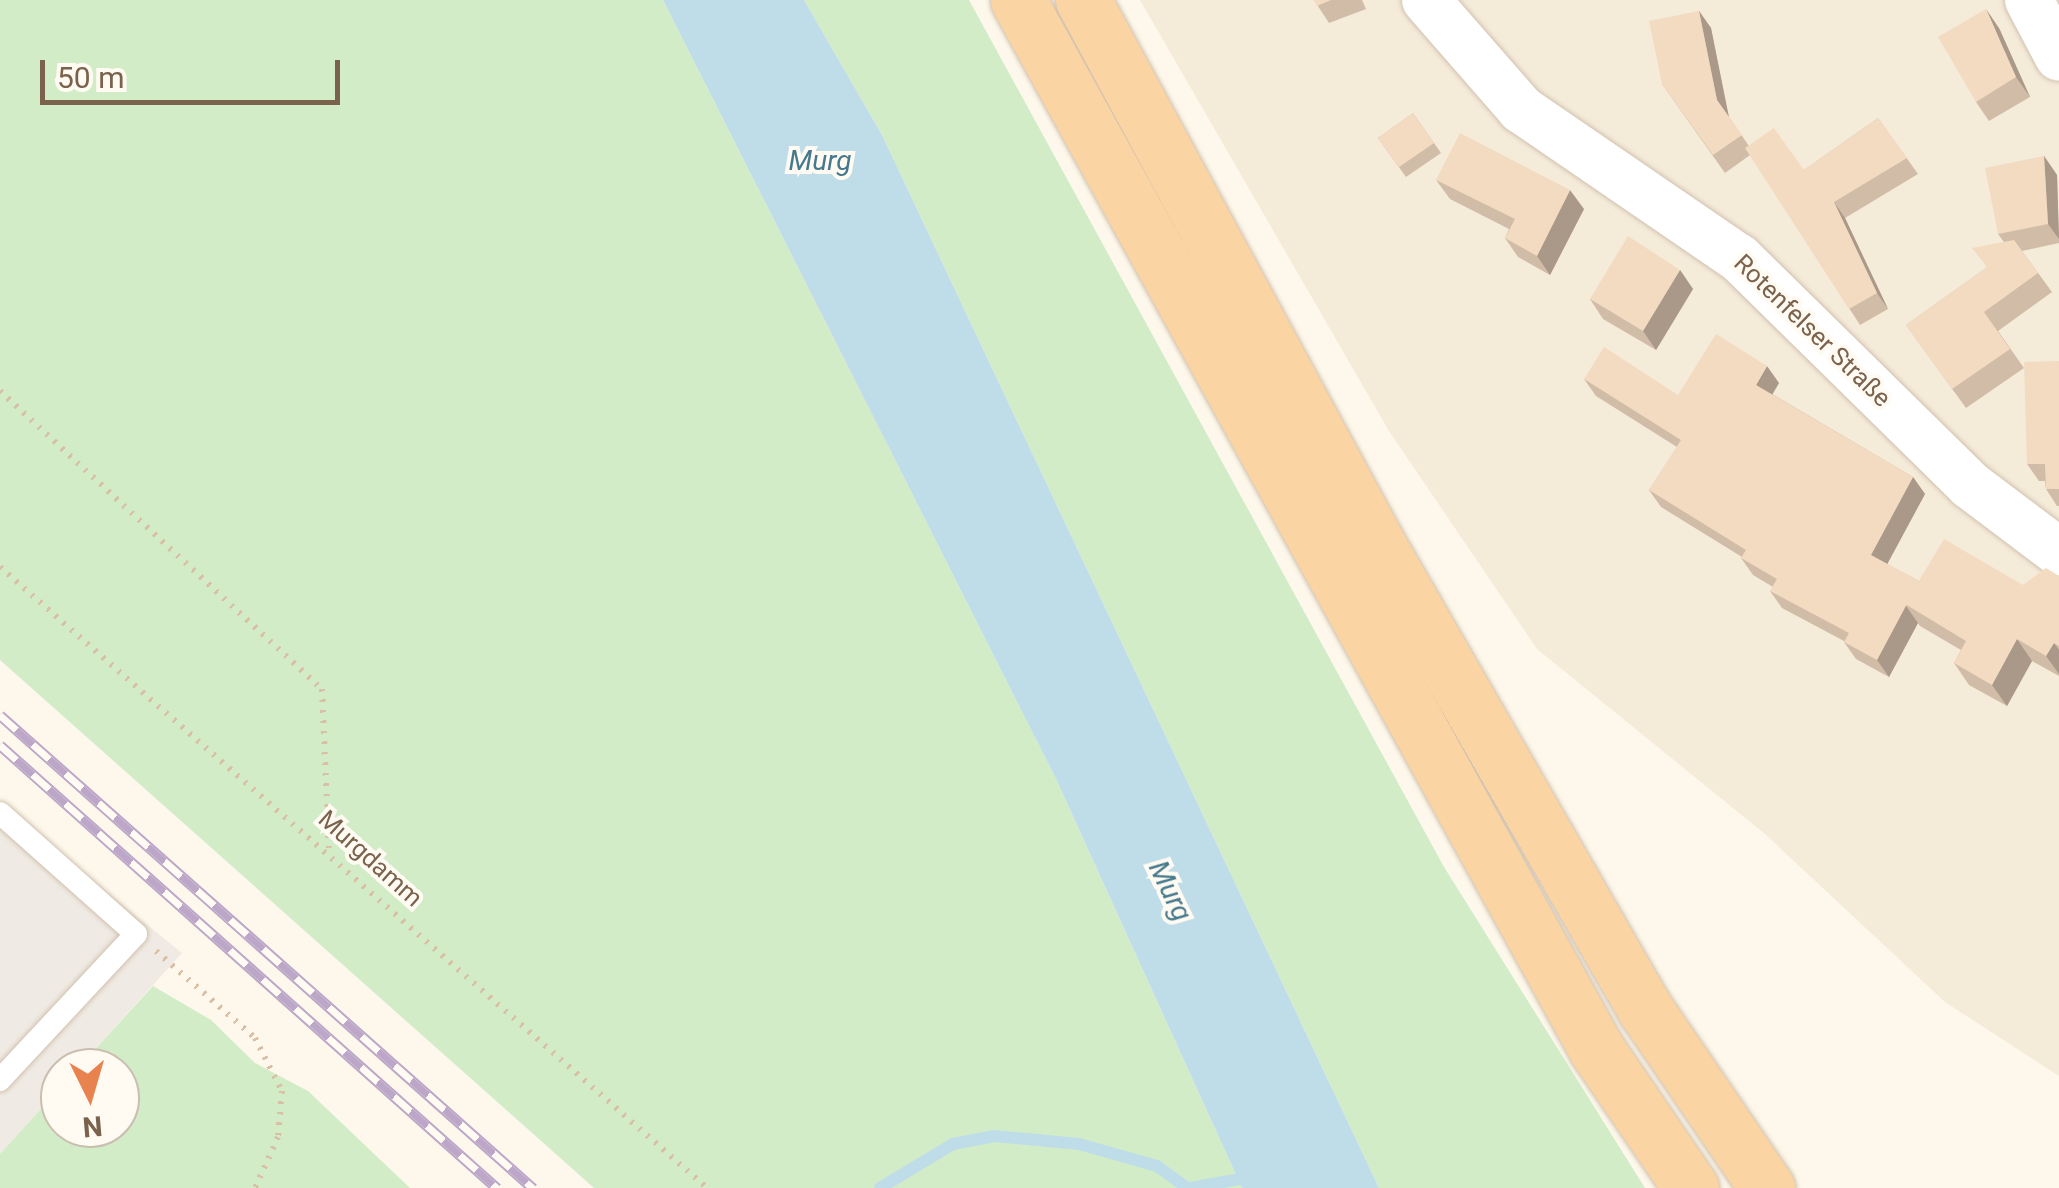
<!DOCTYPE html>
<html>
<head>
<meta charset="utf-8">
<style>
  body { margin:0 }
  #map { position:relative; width:2059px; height:1188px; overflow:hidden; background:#fdf8eb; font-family:Roboto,sans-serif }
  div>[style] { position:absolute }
  .residential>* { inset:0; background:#f5ebd9 }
  .industrial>* { inset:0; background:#efeae3 }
  .green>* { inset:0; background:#d3ecc8 }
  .water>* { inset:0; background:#bedde8 }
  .stream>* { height:12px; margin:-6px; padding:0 6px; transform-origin:6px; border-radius:6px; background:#bedde8 }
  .path>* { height:6px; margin-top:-3px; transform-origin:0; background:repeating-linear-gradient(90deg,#d9bfa4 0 2.5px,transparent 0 10.5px) }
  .roads { filter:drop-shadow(0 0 2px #d1c1af) drop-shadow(0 0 2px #d1c1af) }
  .service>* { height:22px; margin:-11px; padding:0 11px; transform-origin:11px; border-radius:11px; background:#fff }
  .minor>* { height:48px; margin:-24px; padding:0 24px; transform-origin:24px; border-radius:24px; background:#fff }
  .trunk>* { height:55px; margin:-27.5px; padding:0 27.5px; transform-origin:27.5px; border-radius:27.5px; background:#fad4a2 }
  .rail>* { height:11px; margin-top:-5.5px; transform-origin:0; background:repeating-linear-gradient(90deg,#fffbf2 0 22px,#bda7c9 0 44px); box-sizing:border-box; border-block:2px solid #bda7c9 }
  .wall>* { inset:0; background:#d1bca7 }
  .shaded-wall>* { inset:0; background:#a98 }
  .building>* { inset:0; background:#f3dbc2 }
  span { translate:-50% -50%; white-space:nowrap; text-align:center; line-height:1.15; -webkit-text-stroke:8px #fffbf2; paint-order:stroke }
  .street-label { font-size:25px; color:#7a624c }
  .water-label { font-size:28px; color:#45798d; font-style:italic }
  .north { position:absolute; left:40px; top:1048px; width:100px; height:100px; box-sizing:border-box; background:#fffbf2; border:2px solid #cabeb0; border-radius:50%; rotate:175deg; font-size:28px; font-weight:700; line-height:40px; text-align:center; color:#7a624c }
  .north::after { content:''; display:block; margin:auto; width:35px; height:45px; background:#e8824f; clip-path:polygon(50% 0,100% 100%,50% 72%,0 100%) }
  .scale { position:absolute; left:40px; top:60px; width:300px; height:45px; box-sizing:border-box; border:5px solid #7a624c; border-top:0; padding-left:12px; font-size:30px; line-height:35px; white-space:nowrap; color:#7a624c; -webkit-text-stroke:8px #fffbf2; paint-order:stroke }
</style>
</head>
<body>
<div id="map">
  <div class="residential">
    <i style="clip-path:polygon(1140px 0,2059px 0,2059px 1076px,1945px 1002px,1765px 834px,1537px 649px,1389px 431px)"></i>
  </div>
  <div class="industrial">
    <i style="clip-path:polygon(0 805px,182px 953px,78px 1068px,60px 1068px,60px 1088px,0 1154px)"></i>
  </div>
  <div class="green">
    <i style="clip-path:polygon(0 0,663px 0,1056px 779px,1242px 1188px,594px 1188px,0 660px)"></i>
    <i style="clip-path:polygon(804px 0,969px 0,1444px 867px,1645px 1188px,1379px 1188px,882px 135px)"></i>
    <i style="clip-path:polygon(153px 986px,211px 1020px,255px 1063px,308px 1091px,410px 1188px,0 1188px,0 1154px,60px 1088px,60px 1128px,120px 1128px,120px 1068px,78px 1068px)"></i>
  </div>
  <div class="water">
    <i style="clip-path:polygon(663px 0,804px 0,882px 135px,1379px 1188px,1242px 1188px,1056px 779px)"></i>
  </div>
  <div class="stream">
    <i style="left:880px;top:1188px;width:85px;rotate:-31.1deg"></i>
    <i style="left:953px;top:1144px;width:42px;rotate:-11deg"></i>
    <i style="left:994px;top:1136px;width:85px;rotate:5.4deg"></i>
    <i style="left:1079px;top:1144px;width:81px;rotate:15.8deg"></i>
    <i style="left:1157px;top:1166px;width:37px;rotate:36deg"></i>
    <i style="left:1190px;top:1188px;width:63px;rotate:-10.1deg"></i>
  </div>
  <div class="path">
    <i style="left:0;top:391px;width:439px;rotate:42.8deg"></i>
    <i style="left:322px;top:689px;width:159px;rotate:87.5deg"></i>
    <i style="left:0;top:567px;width:941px;rotate:41.29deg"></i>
    <i style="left:156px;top:951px;width:132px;rotate:41.3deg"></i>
    <i style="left:255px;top:1038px;width:59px;rotate:63deg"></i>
    <i style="left:282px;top:1091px;width:46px;rotate:95deg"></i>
    <i style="left:278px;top:1137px;width:56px;rotate:114.3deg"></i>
  </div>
  <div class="roads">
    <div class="service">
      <i style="left:0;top:813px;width:182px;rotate:41.7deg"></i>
      <i style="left:136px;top:934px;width:200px;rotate:133deg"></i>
    </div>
    <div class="minor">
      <i style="left:1426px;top:0;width:145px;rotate:48.9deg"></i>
      <i style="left:1521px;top:109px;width:264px;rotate:34.4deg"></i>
      <i style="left:1739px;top:258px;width:324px;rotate:44.5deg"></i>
      <i style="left:1970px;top:485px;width:111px;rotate:37deg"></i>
      <i style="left:2029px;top:0;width:64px;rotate:62.2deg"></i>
    </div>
    <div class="trunk">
      <i style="left:1018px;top:0;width:1199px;rotate:61.13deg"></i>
      <i style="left:1597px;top:1050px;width:167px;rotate:55.7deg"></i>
      <i style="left:1083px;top:0;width:617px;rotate:61.57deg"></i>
      <i style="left:1377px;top:543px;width:538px;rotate:60.1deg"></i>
      <i style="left:1645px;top:1009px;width:217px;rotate:55.7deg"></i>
    </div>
  </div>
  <div class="rail">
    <i style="left:0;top:715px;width:713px;rotate:41.59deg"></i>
    <i style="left:0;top:745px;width:666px;rotate:41.71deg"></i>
  </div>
  <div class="wall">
    <i style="clip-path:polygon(1314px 0,1362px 0,1366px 9px,1329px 23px)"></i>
    <i style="clip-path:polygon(1699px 11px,1711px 28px,1729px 117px,1749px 146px,1804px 170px,1878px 118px,1918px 174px,1845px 218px,1888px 309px,1860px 325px,1750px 155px,1725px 173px,1662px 84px)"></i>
    <i style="clip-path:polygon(1999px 28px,2030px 97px,1989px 121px,1976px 102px)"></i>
    <i style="clip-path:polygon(1413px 113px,1441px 153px,1406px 177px,1378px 138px)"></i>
    <i style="clip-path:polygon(2044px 156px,2057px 175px,2059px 243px,2022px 251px,2052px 292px,1998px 331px,2024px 368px,1966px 408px,1906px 325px,1986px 268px,2004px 242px,1998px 234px)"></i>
    <i style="clip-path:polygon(1436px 180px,1584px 209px,1550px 275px,1518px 257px,1505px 238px,1509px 229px,1450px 199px)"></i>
    <i style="clip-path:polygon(1680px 270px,1693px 289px,1656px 350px,1603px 319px,1590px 299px)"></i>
    <i style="clip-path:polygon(2059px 361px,2059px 506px,2057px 506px,2046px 489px,2045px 481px,2039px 481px,2027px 464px)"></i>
    <i style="clip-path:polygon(1584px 379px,1678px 395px,1779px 383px,1772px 394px,1913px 477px,1925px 494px,1887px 564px,1919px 581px,2023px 585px,2059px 576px,2059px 676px,2032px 661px,2007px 706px,1969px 685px,1954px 663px,1961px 650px,1920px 626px,1918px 623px,1889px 677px,1856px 659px,1844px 642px,1844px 641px,1782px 608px,1770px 591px,1773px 587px,1753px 575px,1741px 558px,1742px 557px,1661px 507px,1649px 490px,1677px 447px,1596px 396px)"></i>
  </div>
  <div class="shaded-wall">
    <i style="clip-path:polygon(1986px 9px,1999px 28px,2030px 97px,2016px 77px)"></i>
    <i style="clip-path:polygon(1699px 11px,1711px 28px,1729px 118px,1717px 100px)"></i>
    <i style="clip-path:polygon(2044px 156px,2057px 175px,2059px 239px,2048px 224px)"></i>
    <i style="clip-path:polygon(1570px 190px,1584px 209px,1550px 275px,1537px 256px)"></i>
    <i style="clip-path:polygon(1834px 202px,1845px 218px,1888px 309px,1877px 293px)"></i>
    <i style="clip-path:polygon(1680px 270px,1693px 289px,1656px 350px,1643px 331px)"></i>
    <i style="clip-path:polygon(1767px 366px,1779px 383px,1768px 402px,1756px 385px)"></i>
    <i style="clip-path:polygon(1913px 477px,1925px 494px,1883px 572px,1871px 555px)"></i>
    <i style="clip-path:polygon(1906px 606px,1918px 623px,1889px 677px,1877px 660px)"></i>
    <i style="clip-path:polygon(2017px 639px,2032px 661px,2007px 706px,1992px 685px)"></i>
    <i style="clip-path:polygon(2054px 643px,2059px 650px,2059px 674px,2046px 656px)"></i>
  </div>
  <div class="building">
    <i style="clip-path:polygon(1314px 0,1331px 0,1317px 6px)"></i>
    <i style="clip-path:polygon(1986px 9px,2016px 77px,1976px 102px,1938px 37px)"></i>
    <i style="clip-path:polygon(1699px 11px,1717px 100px,1742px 135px,1713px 155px,1662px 84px,1649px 21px)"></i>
    <i style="clip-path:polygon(1413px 113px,1434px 143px,1399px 167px,1378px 138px)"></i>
    <i style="clip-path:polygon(1878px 118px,1907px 158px,1834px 202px,1877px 293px,1849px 309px,1745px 148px,1774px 128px,1804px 170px)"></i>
    <i style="clip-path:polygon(1460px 133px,1570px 190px,1537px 256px,1505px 238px,1515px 219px,1436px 180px)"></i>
    <i style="clip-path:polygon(2044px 156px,2048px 224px,1998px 234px,1985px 168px)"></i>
    <i style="clip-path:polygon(1628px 236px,1680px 270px,1643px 331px,1590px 299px)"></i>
    <i style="clip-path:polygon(2014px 240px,2038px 273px,1984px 312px,2010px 349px,1952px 389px,1906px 325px,1987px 267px,1972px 248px)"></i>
    <i style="clip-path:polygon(1716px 334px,1767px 366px,1756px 385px,1913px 477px,1871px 555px,1919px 581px,1877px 660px,1844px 642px,1849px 633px,1770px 591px,1777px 579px,1741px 558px,1746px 550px,1649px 490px,1681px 440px,1584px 379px,1604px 347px,1678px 395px)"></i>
    <i style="clip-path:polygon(2059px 361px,2059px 489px,2046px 489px,2045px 464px,2027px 464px,2024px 362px)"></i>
    <i style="clip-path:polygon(1944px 539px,2023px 585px,2046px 568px,2059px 576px,2059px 646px,2054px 643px,2046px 656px,2017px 639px,1992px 685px,1954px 663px,1966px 641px,1905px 604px)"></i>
  </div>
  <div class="street-label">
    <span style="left:1812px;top:331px;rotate:44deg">Rotenfelser Straße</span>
    <span style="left:370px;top:859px;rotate:42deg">Murgdamm</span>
  </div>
  <div class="water-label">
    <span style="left:820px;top:161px">Murg</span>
    <span style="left:1170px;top:891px;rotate:64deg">Murg</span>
  </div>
  <div class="north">N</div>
  <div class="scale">50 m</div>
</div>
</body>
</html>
